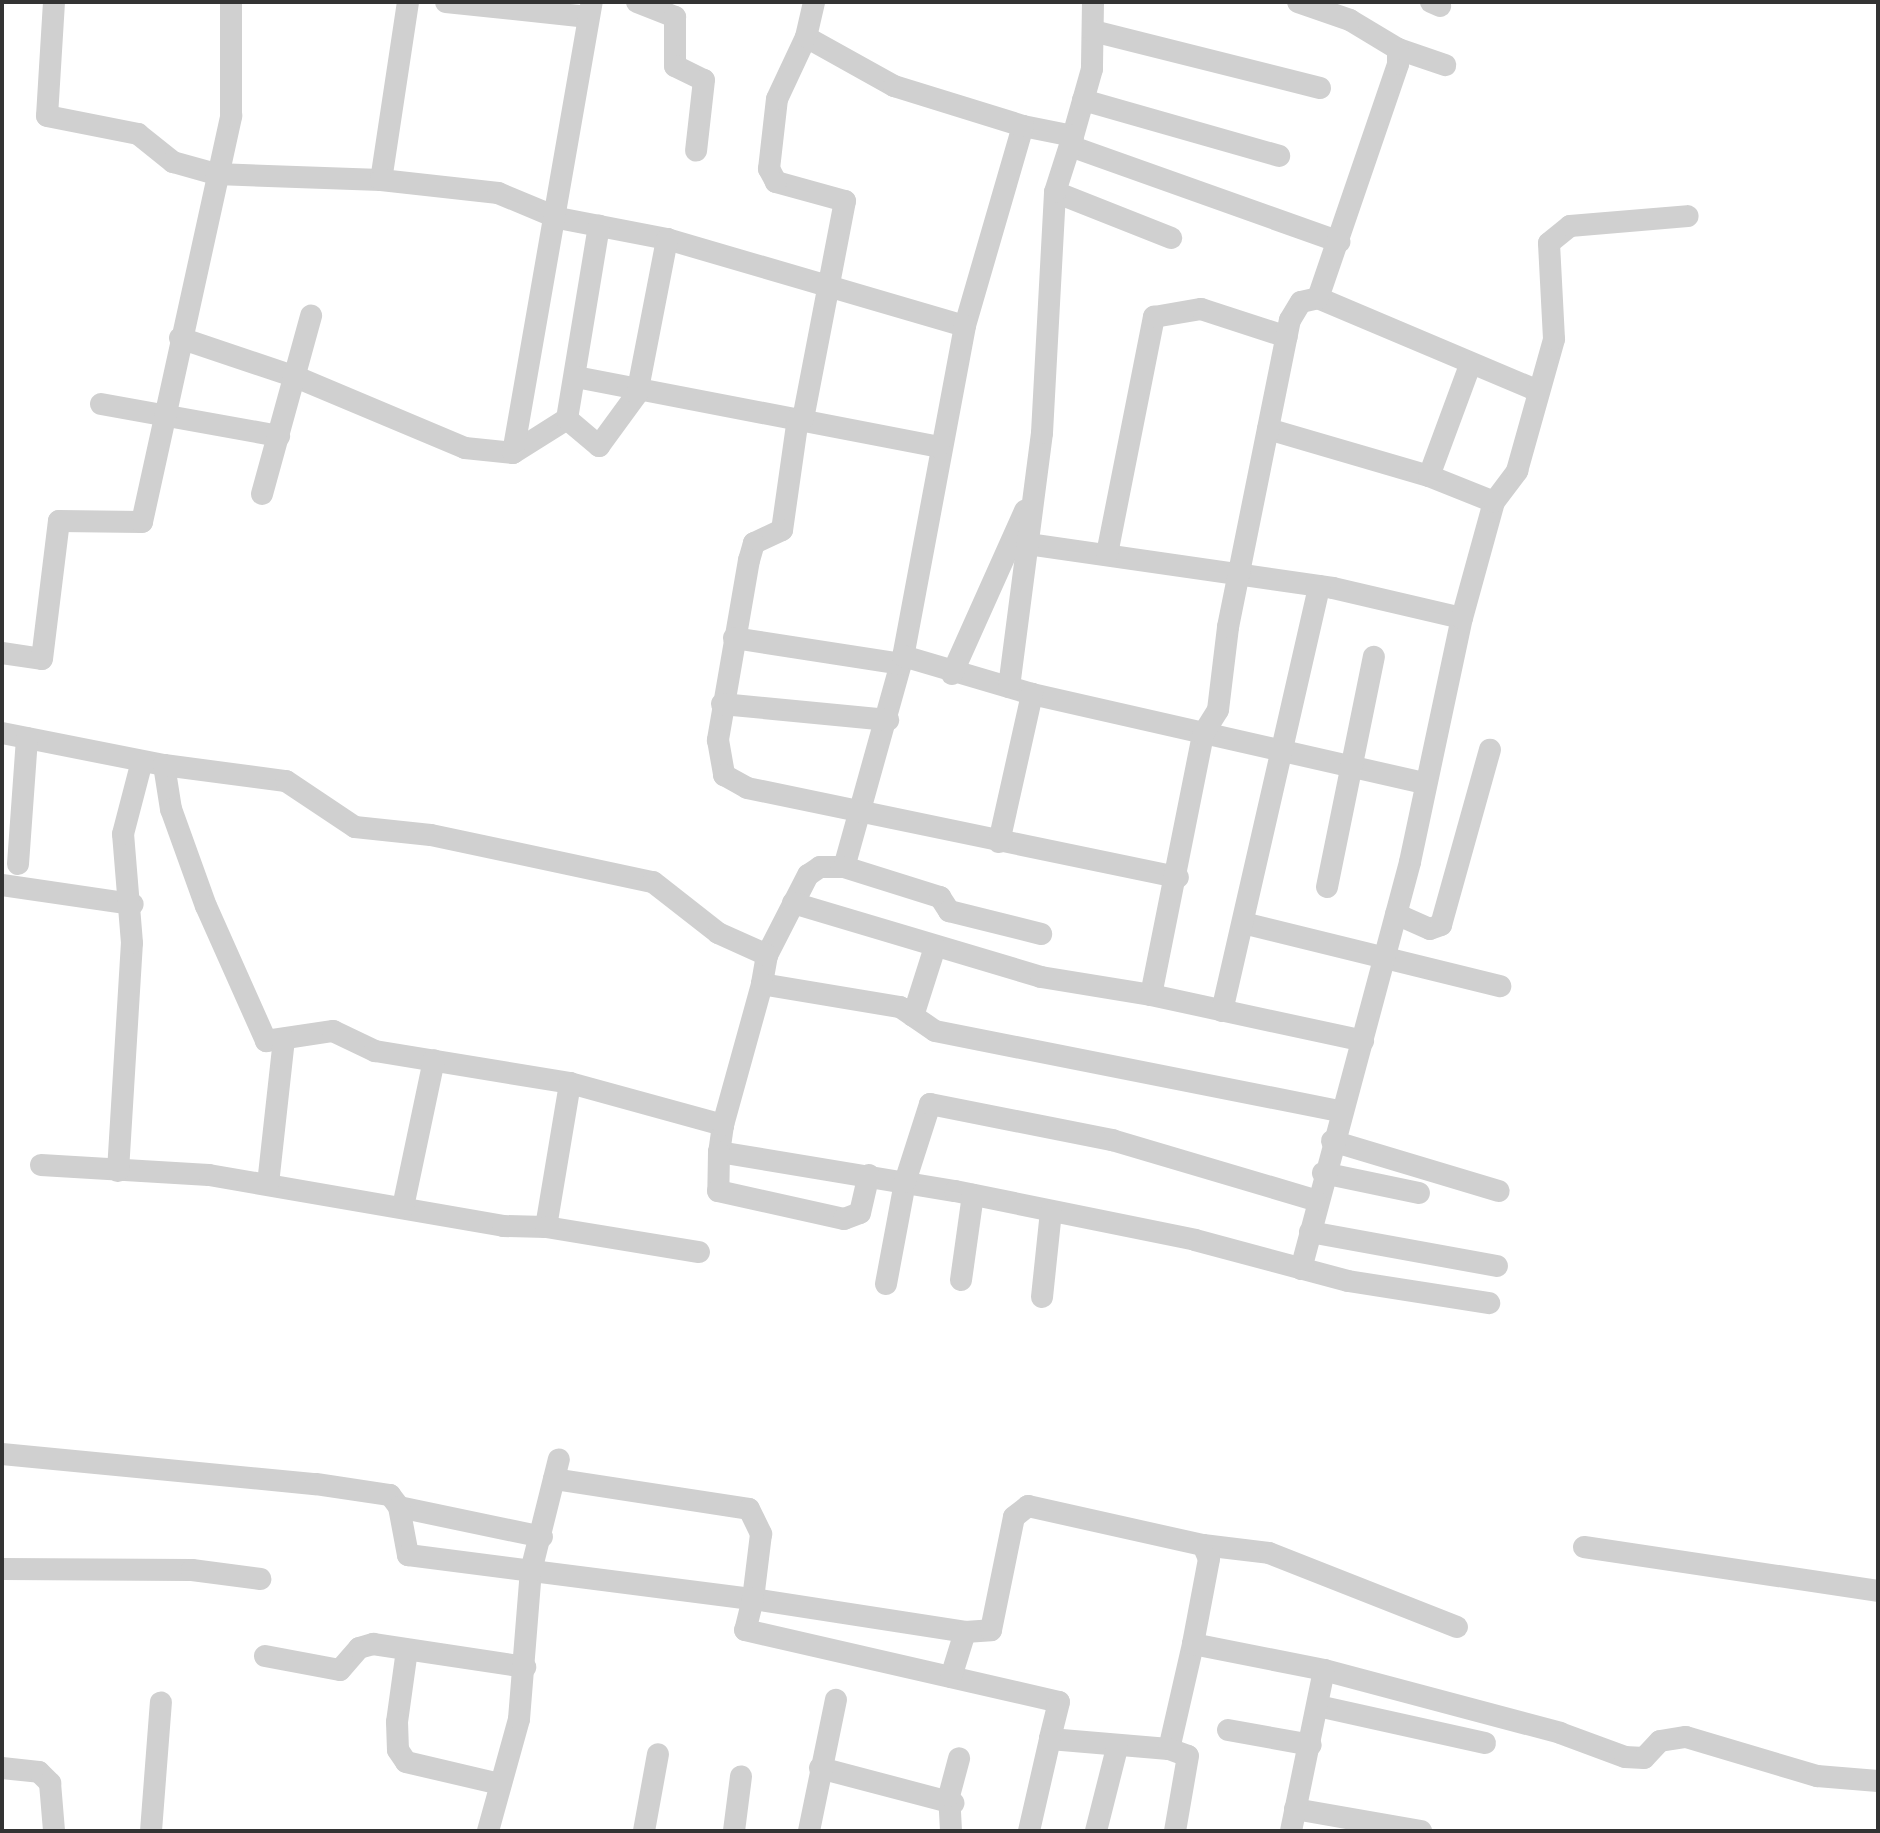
<!DOCTYPE html>
<html>
<head>
<meta charset="utf-8">
<style>
  body { margin:0 }
  #map { position:relative; width:1880px; height:1833px; overflow:hidden; background:#fff; font-family:Roboto,sans-serif }
  div>[style] { position:absolute }
  .minor>* { height:22px; margin:-11px; padding:0 11px; transform-origin:11px; border-radius:11px; background:#d0d0d0 }
  span { translate:-50% -50%; white-space:nowrap; text-align:center; line-height:1.15; -webkit-text-stroke:8px #fff; paint-order:stroke }
  .frame { position:absolute; inset:0; border:4px solid #333; pointer-events:none }
</style>
</head>
<body>
<div id="map">
  <div class="minor">
    <i style="left:54px;top:2px;width:114px;rotate:93.5deg"></i>
    <i style="left:47px;top:116px;width:93px;rotate:11.2deg"></i>
    <i style="left:138px;top:134px;width:45px;rotate:38.7deg"></i>
    <i style="left:173px;top:162px;width:45px;rotate:15.6deg"></i>
    <i style="left:216px;top:174px;width:165px;rotate:2.1deg"></i>
    <i style="left:408px;top:2px;width:180px;rotate:98.6deg"></i>
    <i style="left:381px;top:180px;width:118px;rotate:6.3deg"></i>
    <i style="left:498px;top:193px;width:65px;rotate:22.6deg"></i>
    <i style="left:558px;top:218px;width:111px;rotate:10.9deg"></i>
    <i style="left:667px;top:239px;width:310px;rotate:16.3deg"></i>
    <i style="left:446px;top:2px;width:143px;rotate:6deg"></i>
    <i style="left:637px;top:2px;width:41px;rotate:21.5deg"></i>
    <i style="left:675px;top:17px;width:49px;rotate:90deg"></i>
    <i style="left:675px;top:66px;width:32px;rotate:26deg"></i>
    <i style="left:704px;top:80px;width:71px;rotate:96.4deg"></i>
    <i style="left:1093px;top:2px;width:67px;rotate:90.9deg"></i>
    <i style="left:1092px;top:69px;width:70px;rotate:105.8deg"></i>
    <i style="left:1073px;top:136px;width:51px;rotate:-168.7deg"></i>
    <i style="left:1023px;top:126px;width:208px;rotate:106.2deg"></i>
    <i style="left:965px;top:326px;width:336px;rotate:100.6deg"></i>
    <i style="left:903px;top:656px;width:219px;rotate:105.6deg"></i>
    <i style="left:844px;top:867px;width:24px;rotate:180deg"></i>
    <i style="left:820px;top:867px;width:14px;rotate:146deg"></i>
    <i style="left:808px;top:875px;width:90px;rotate:117.1deg"></i>
    <i style="left:767px;top:955px;width:29px;rotate:100deg"></i>
    <i style="left:762px;top:984px;width:140px;rotate:9.5deg"></i>
    <i style="left:900px;top:1007px;width:42px;rotate:34.4deg"></i>
    <i style="left:935px;top:1031px;width:413px;rotate:11.2deg"></i>
    <i style="left:1431px;top:2px;width:10px;rotate:24deg"></i>
    <i style="left:1093px;top:31px;width:234px;rotate:14.1deg"></i>
    <i style="left:806px;top:37px;width:101px;rotate:29.1deg"></i>
    <i style="left:894px;top:86px;width:135px;rotate:17.2deg"></i>
    <i style="left:1398px;top:49px;width:50px;rotate:18.8deg"></i>
    <i style="left:1083px;top:100px;width:204px;rotate:15.9deg"></i>
    <i style="left:1070px;top:146px;width:286px;rotate:19.6deg"></i>
    <i style="left:1055px;top:192px;width:125px;rotate:21.6deg"></i>
    <i style="left:1318px;top:298px;width:239px;rotate:22.9deg"></i>
    <i style="left:180px;top:338px;width:122px;rotate:18.6deg"></i>
    <i style="left:296px;top:377px;width:183px;rotate:22.8deg"></i>
    <i style="left:465px;top:448px;width:48px;rotate:5.9deg"></i>
    <i style="left:513px;top:453px;width:64px;rotate:-32.2deg"></i>
    <i style="left:567px;top:419px;width:196px;rotate:-80.6deg"></i>
    <i style="left:576px;top:377px;width:369px;rotate:10.9deg"></i>
    <i style="left:101px;top:404px;width:181px;rotate:10.2deg"></i>
    <i style="left:798px;top:418px;width:113px;rotate:98.1deg"></i>
    <i style="left:782px;top:530px;width:31px;rotate:155deg"></i>
    <i style="left:754px;top:543px;width:18px;rotate:106deg"></i>
    <i style="left:749px;top:560px;width:183px;rotate:99.8deg"></i>
    <i style="left:718px;top:740px;width:36px;rotate:80deg"></i>
    <i style="left:724px;top:775px;width:26px;rotate:29deg"></i>
    <i style="left:747px;top:788px;width:440px;rotate:11.7deg"></i>
    <i style="left:567px;top:419px;width:42px;rotate:40.2deg"></i>
    <i style="left:599px;top:446px;width:64px;rotate:-53.8deg"></i>
    <i style="left:637px;top:394px;width:158px;rotate:-79deg"></i>
    <i style="left:803px;top:419px;width:222px;rotate:-79.1deg"></i>
    <i style="left:845px;top:201px;width:72px;rotate:-164.6deg"></i>
    <i style="left:776px;top:182px;width:15px;rotate:-118deg"></i>
    <i style="left:769px;top:169px;width:70px;rotate:-83.5deg"></i>
    <i style="left:777px;top:99px;width:68px;rotate:-64.9deg"></i>
    <i style="left:806px;top:37px;width:36px;rotate:-77deg"></i>
    <i style="left:1268px;top:429px;width:168px;rotate:16.3deg"></i>
    <i style="left:1429px;top:476px;width:70px;rotate:21.8deg"></i>
    <i style="left:513px;top:453px;width:458px;rotate:-80.1deg"></i>
    <i style="left:1429px;top:476px;width:118px;rotate:-69.7deg"></i>
    <i style="left:262px;top:494px;width:185px;rotate:-74.6deg"></i>
    <i style="left:1028px;top:544px;width:308px;rotate:8.2deg"></i>
    <i style="left:1333px;top:588px;width:132px;rotate:13.1deg"></i>
    <i style="left:1107px;top:554px;width:242px;rotate:-78.8deg"></i>
    <i style="left:1154px;top:317px;width:48px;rotate:-9.7deg"></i>
    <i style="left:1201px;top:309px;width:90px;rotate:18deg"></i>
    <i style="left:734px;top:638px;width:169px;rotate:8.8deg"></i>
    <i style="left:2px;top:653px;width:40px;rotate:8.5deg"></i>
    <i style="left:42px;top:659px;width:139px;rotate:-83deg"></i>
    <i style="left:59px;top:521px;width:83px;rotate:0.7deg"></i>
    <i style="left:142px;top:522px;width:416px;rotate:-77.6deg"></i>
    <i style="left:231px;top:116px;width:114px;rotate:-90deg"></i>
    <i style="left:903px;top:656px;width:134px;rotate:16.4deg"></i>
    <i style="left:1032px;top:694px;width:403px;rotate:12.8deg"></i>
    <i style="left:952px;top:674px;width:179px;rotate:-65.9deg"></i>
    <i style="left:1009px;top:687px;width:256px;rotate:-82.6deg"></i>
    <i style="left:1042px;top:433px;width:241px;rotate:-86.9deg"></i>
    <i style="left:1055px;top:192px;width:59px;rotate:-72.2deg"></i>
    <i style="left:722px;top:704px;width:167px;rotate:5.5deg"></i>
    <i style="left:2px;top:733px;width:165px;rotate:11.2deg"></i>
    <i style="left:164px;top:765px;width:45px;rotate:81deg"></i>
    <i style="left:171px;top:809px;width:103px;rotate:70.2deg"></i>
    <i style="left:206px;top:906px;width:148px;rotate:66deg"></i>
    <i style="left:266px;top:1041px;width:68px;rotate:-8.5deg"></i>
    <i style="left:333px;top:1031px;width:47px;rotate:25.5deg"></i>
    <i style="left:375px;top:1051px;width:198px;rotate:9.3deg"></i>
    <i style="left:570px;top:1083px;width:159px;rotate:15.4deg"></i>
    <i style="left:723px;top:1125px;width:27px;rotate:98deg"></i>
    <i style="left:719px;top:1152px;width:239px;rotate:9.4deg"></i>
    <i style="left:955px;top:1191px;width:245px;rotate:11.5deg"></i>
    <i style="left:1195px;top:1240px;width:158px;rotate:15deg"></i>
    <i style="left:1348px;top:1281px;width:143px;rotate:8.9deg"></i>
    <i style="left:164px;top:765px;width:123px;rotate:7.5deg"></i>
    <i style="left:286px;top:781px;width:83px;rotate:33.7deg"></i>
    <i style="left:355px;top:827px;width:76px;rotate:6deg"></i>
    <i style="left:431px;top:835px;width:227px;rotate:12deg"></i>
    <i style="left:653px;top:882px;width:83px;rotate:38.1deg"></i>
    <i style="left:718px;top:933px;width:54px;rotate:24.2deg"></i>
    <i style="left:999px;top:842px;width:152px;rotate:-77.4deg"></i>
    <i style="left:18px;top:864px;width:126px;rotate:-85.9deg"></i>
    <i style="left:844px;top:867px;width:101px;rotate:17.4deg"></i>
    <i style="left:940px;top:897px;width:17px;rotate:57deg"></i>
    <i style="left:949px;top:911px;width:95px;rotate:14deg"></i>
    <i style="left:2px;top:885px;width:132px;rotate:8.3deg"></i>
    <i style="left:1327px;top:887px;width:235px;rotate:-78.5deg"></i>
    <i style="left:793px;top:903px;width:259px;rotate:16.6deg"></i>
    <i style="left:1041px;top:977px;width:111px;rotate:9.3deg"></i>
    <i style="left:1151px;top:995px;width:266px;rotate:-78.7deg"></i>
    <i style="left:1203px;top:734px;width:28px;rotate:-58deg"></i>
    <i style="left:1218px;top:710px;width:84px;rotate:-83.1deg"></i>
    <i style="left:1228px;top:627px;width:313px;rotate:-78.6deg"></i>
    <i style="left:1290px;top:320px;width:21px;rotate:-59deg"></i>
    <i style="left:1301px;top:302px;width:17px;rotate:-13deg"></i>
    <i style="left:1318px;top:298px;width:247px;rotate:-71.1deg"></i>
    <i style="left:1398px;top:64px;width:15px;rotate:-90deg"></i>
    <i style="left:1398px;top:49px;width:56px;rotate:-148.9deg"></i>
    <i style="left:1350px;top:20px;width:55px;rotate:-160.9deg"></i>
    <i style="left:1396px;top:914px;width:37px;rotate:24deg"></i>
    <i style="left:1430px;top:929px;width:12px;rotate:-20deg"></i>
    <i style="left:1441px;top:925px;width:182px;rotate:-74.4deg"></i>
    <i style="left:1243px;top:923px;width:265px;rotate:13.8deg"></i>
    <i style="left:1151px;top:995px;width:217px;rotate:12.2deg"></i>
    <i style="left:1222px;top:1011px;width:436px;rotate:-77.1deg"></i>
    <i style="left:913px;top:1016px;width:72px;rotate:-72.3deg"></i>
    <i style="left:723px;top:1125px;width:146px;rotate:-74.5deg"></i>
    <i style="left:1332px;top:1141px;width:174px;rotate:16.7deg"></i>
    <i style="left:719px;top:1152px;width:39px;rotate:91deg"></i>
    <i style="left:718px;top:1191px;width:129px;rotate:12.5deg"></i>
    <i style="left:844px;top:1219px;width:17px;rotate:-21deg"></i>
    <i style="left:860px;top:1213px;width:39px;rotate:-77deg"></i>
    <i style="left:41px;top:1165px;width:168px;rotate:3.4deg"></i>
    <i style="left:209px;top:1175px;width:298px;rotate:9.8deg"></i>
    <i style="left:503px;top:1226px;width:43px;rotate:1.3deg"></i>
    <i style="left:546px;top:1227px;width:146px;rotate:-80.5deg"></i>
    <i style="left:118px;top:1171px;width:228px;rotate:-86.5deg"></i>
    <i style="left:132px;top:943px;width:109px;rotate:-94.7deg"></i>
    <i style="left:123px;top:834px;width:75px;rotate:-75.4deg"></i>
    <i style="left:1323px;top:1173px;width:98px;rotate:11.8deg"></i>
    <i style="left:268px;top:1184px;width:146px;rotate:-83.7deg"></i>
    <i style="left:403px;top:1207px;width:150px;rotate:-78.1deg"></i>
    <i style="left:546px;top:1227px;width:155px;rotate:9.3deg"></i>
    <i style="left:1310px;top:1232px;width:190px;rotate:10.3deg"></i>
    <i style="left:1301px;top:1269px;width:421px;rotate:-75deg"></i>
    <i style="left:1410px;top:862px;width:249px;rotate:-78deg"></i>
    <i style="left:1462px;top:618px;width:120px;rotate:-74.6deg"></i>
    <i style="left:1494px;top:502px;width:39px;rotate:-53deg"></i>
    <i style="left:1517px;top:471px;width:137px;rotate:-74.3deg"></i>
    <i style="left:1554px;top:339px;width:96px;rotate:-93deg"></i>
    <i style="left:1549px;top:243px;width:27px;rotate:-39deg"></i>
    <i style="left:1570px;top:226px;width:118px;rotate:-4.8deg"></i>
    <i style="left:961px;top:1280px;width:86px;rotate:-82deg"></i>
    <i style="left:886px;top:1284px;width:104px;rotate:-79.4deg"></i>
    <i style="left:905px;top:1182px;width:82px;rotate:-72.2deg"></i>
    <i style="left:930px;top:1104px;width:186px;rotate:11.2deg"></i>
    <i style="left:1112px;top:1140px;width:212px;rotate:16.5deg"></i>
    <i style="left:1042px;top:1297px;width:85px;rotate:-84deg"></i>
    <i style="left:2px;top:1454px;width:315px;rotate:5.5deg"></i>
    <i style="left:316px;top:1484px;width:75px;rotate:8.5deg"></i>
    <i style="left:390px;top:1495px;width:15px;rotate:53deg"></i>
    <i style="left:399px;top:1507px;width:146px;rotate:11.8deg"></i>
    <i style="left:554px;top:1479px;width:197px;rotate:8.7deg"></i>
    <i style="left:749px;top:1509px;width:28px;rotate:64deg"></i>
    <i style="left:761px;top:1534px;width:65px;rotate:97deg"></i>
    <i style="left:753px;top:1599px;width:215px;rotate:8.8deg"></i>
    <i style="left:399px;top:1507px;width:49px;rotate:79.4deg"></i>
    <i style="left:408px;top:1555px;width:348px;rotate:7.3deg"></i>
    <i style="left:753px;top:1599px;width:32px;rotate:104deg"></i>
    <i style="left:745px;top:1630px;width:322px;rotate:12.9deg"></i>
    <i style="left:1059px;top:1702px;width:38px;rotate:104deg"></i>
    <i style="left:1050px;top:1739px;width:119px;rotate:4.8deg"></i>
    <i style="left:1169px;top:1749px;width:108px;rotate:-77.1deg"></i>
    <i style="left:1193px;top:1644px;width:134px;rotate:11.2deg"></i>
    <i style="left:1324px;top:1670px;width:244px;rotate:14.9deg"></i>
    <i style="left:1560px;top:1733px;width:69px;rotate:20.3deg"></i>
    <i style="left:1625px;top:1757px;width:19px;rotate:3deg"></i>
    <i style="left:1644px;top:1758px;width:23px;rotate:-47deg"></i>
    <i style="left:1660px;top:1741px;width:26px;rotate:-9deg"></i>
    <i style="left:1686px;top:1737px;width:137px;rotate:16.6deg"></i>
    <i style="left:1817px;top:1776px;width:61px;rotate:4.7deg"></i>
    <i style="left:1203px;top:1545px;width:66px;rotate:6.9deg"></i>
    <i style="left:1269px;top:1553px;width:202px;rotate:21.5deg"></i>
    <i style="left:1584px;top:1547px;width:297px;rotate:8.5deg"></i>
    <i style="left:2px;top:1569px;width:190px;rotate:0.3deg"></i>
    <i style="left:192px;top:1570px;width:69px;rotate:7.5deg"></i>
    <i style="left:407px;top:1650px;width:73px;rotate:97.9deg"></i>
    <i style="left:397px;top:1722px;width:28px;rotate:88deg"></i>
    <i style="left:398px;top:1750px;width:14px;rotate:56deg"></i>
    <i style="left:406px;top:1762px;width:97px;rotate:13.2deg"></i>
    <i style="left:265px;top:1656px;width:76px;rotate:10.6deg"></i>
    <i style="left:340px;top:1670px;width:29px;rotate:-49deg"></i>
    <i style="left:359px;top:1648px;width:15px;rotate:-16deg"></i>
    <i style="left:373px;top:1644px;width:154px;rotate:8.6deg"></i>
    <i style="left:951px;top:1677px;width:47px;rotate:-72.7deg"></i>
    <i style="left:965px;top:1632px;width:26px;rotate:-4deg"></i>
    <i style="left:991px;top:1630px;width:115px;rotate:-78.5deg"></i>
    <i style="left:1014px;top:1517px;width:18px;rotate:-38deg"></i>
    <i style="left:1028px;top:1506px;width:179px;rotate:12.6deg"></i>
    <i style="left:1203px;top:1545px;width:15px;rotate:67deg"></i>
    <i style="left:1209px;top:1559px;width:86px;rotate:100.7deg"></i>
    <i style="left:1318px;top:1706px;width:171px;rotate:12.5deg"></i>
    <i style="left:1228px;top:1730px;width:84px;rotate:10.2deg"></i>
    <i style="left:1169px;top:1749px;width:20px;rotate:20deg"></i>
    <i style="left:1188px;top:1756px;width:76px;rotate:99.8deg"></i>
    <i style="left:2px;top:1768px;width:37px;rotate:6deg"></i>
    <i style="left:39px;top:1772px;width:16px;rotate:45deg"></i>
    <i style="left:50px;top:1783px;width:48px;rotate:85.2deg"></i>
    <i style="left:820px;top:1768px;width:138px;rotate:14.7deg"></i>
    <i style="left:1295px;top:1809px;width:128px;rotate:9.9deg"></i>
    <i style="left:151px;top:1831px;width:129px;rotate:-85.6deg"></i>
    <i style="left:488px;top:1831px;width:116px;rotate:-74.5deg"></i>
    <i style="left:519px;top:1719px;width:148px;rotate:-85.4deg"></i>
    <i style="left:531px;top:1571px;width:115px;rotate:-76deg"></i>
    <i style="left:644px;top:1831px;width:78px;rotate:-79.7deg"></i>
    <i style="left:734px;top:1831px;width:55px;rotate:-82.7deg"></i>
    <i style="left:809px;top:1831px;width:134px;rotate:-78.4deg"></i>
    <i style="left:951px;top:1831px;width:35px;rotate:-93deg"></i>
    <i style="left:949px;top:1796px;width:39px;rotate:-75deg"></i>
    <i style="left:1029px;top:1831px;width:94px;rotate:-77.1deg"></i>
    <i style="left:1096px;top:1831px;width:86px;rotate:-75.8deg"></i>
    <i style="left:1291px;top:1831px;width:164px;rotate:-78.4deg"></i>
  </div>
  <div class="frame"></div>
</div>
</body>
</html>
